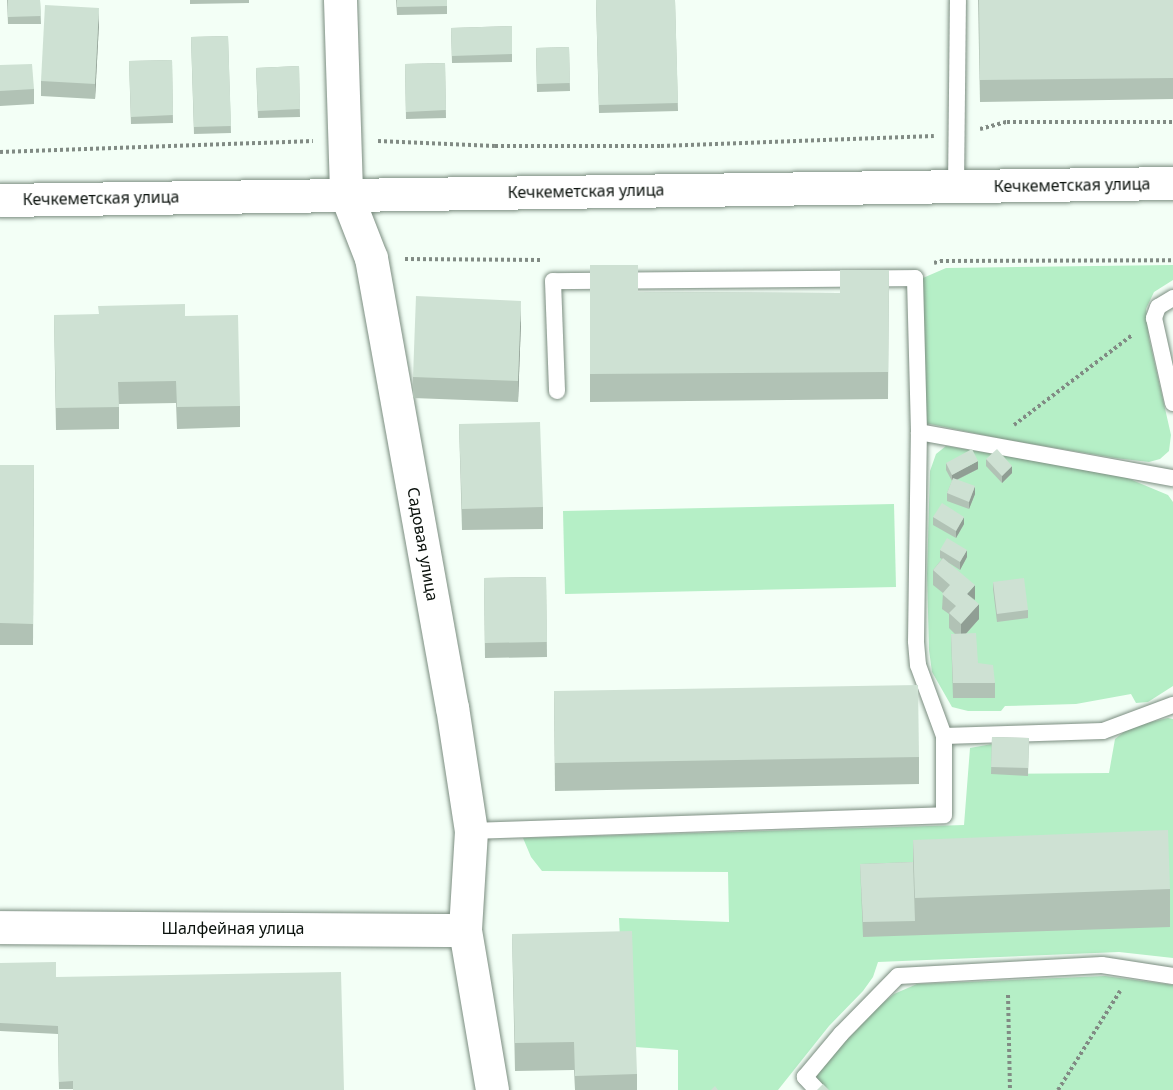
<!DOCTYPE html>
<html>
<head>
<meta charset="utf-8">
<style>
  body { margin:0 }
  #map { position:relative; width:1173px; height:1090px; overflow:hidden; background:#f3fff6; font-family:"Noto Sans",sans-serif }
  div>[style] { position:absolute }
  .green>* { inset:0; background:#b5efc6 }
  .path>* { height:4px; margin-top:-2px; transform-origin:0; background:repeating-linear-gradient(90deg,#818b84 0 3px,transparent 0 6px) }
  .roads { filter:drop-shadow(0 0 2px #7b8d80) drop-shadow(0 0 2px #7b8d80) }
  .service>* { height:16px; margin:-8px; padding:0 8px; transform-origin:8px; border-radius:8px; background:#fff }
  .minor>* { height:33px; margin:-16.5px; padding:0 16.5px; transform-origin:16.5px; border-radius:16.5px; background:#fff }
  .secondary>* { height:33px; margin:-16.5px; padding:0 16.5px; transform-origin:16.5px; border-radius:16.5px; background:#fff }
  .primary>* { height:33px; margin:-16.5px; padding:0 16.5px; transform-origin:16.5px; border-radius:16.5px; background:#fff }
  .wall>* { inset:0; background:#b1c2b5 }
  .shaded-wall>* { inset:0; background:#909e94 }
  .building>* { inset:0; background:#cee1d3 }
  span { translate:-50% -50%; white-space:nowrap; text-align:center; line-height:1.15; -webkit-text-stroke:5px #fff; paint-order:stroke }
  .street-label { font-size:16px; color:#0a110c }
</style>
</head>
<body>
<div id="map">
  <div class="green">
    <i style="clip-path:polygon(1173px 265px,1173px 280px,1154px 292px,1146px 309px,1149px 338px,1171px 435px,1169px 451px,1160px 459px,1149px 462px,1115px 458px,1003px 439px,925px 423px,923px 278px,946px 268px)"></i>
    <i style="clip-path:polygon(946px 446px,1120px 475px,1168px 495px,1173px 502px,1173px 686px,1148px 702px,1136px 703px,1131px 694px,1076px 704px,1005px 706px,1001px 711px,968px 711px,952px 707px,932px 672px,929px 650px,927px 574px,930px 471px,936px 454px)"></i>
    <i style="clip-path:polygon(894px 504px,896px 587px,565px 594px,563px 511px)"></i>
    <i style="clip-path:polygon(1168px 718px,1173px 719px,1173px 958px,1119px 952px,878px 962px,873px 977px,863px 991px,829px 1026px,778px 1090px,678px 1090px,678px 1050px,635px 1047px,621px 959px,619px 918px,729px 922px,728px 872px,542px 871px,531px 857px,523px 838px,964px 825px,970px 748px,992px 744px,992px 774px,1109px 773px,1115px 739px,1130px 727px)"></i>
    <i style="clip-path:polygon(1105px 976px,1173px 985px,1173px 1090px,824px 1090px,816px 1081px,817px 1072px,879px 1006px,894px 994px,917px 984px)"></i>
  </div>
  <div class="path">
    <i style="left:980px;top:129px;width:28px;rotate:-15deg"></i>
    <i style="left:1007px;top:122px;width:166px"></i>
    <i style="left:378px;top:141px;width:117px;rotate:2.4deg"></i>
    <i style="left:495px;top:146px;width:166px"></i>
    <i style="left:661px;top:146px;width:273px;rotate:-2.1deg"></i>
    <i style="left:0;top:152px;width:313px;rotate:-2deg"></i>
    <i style="left:405px;top:259px;width:136px;rotate:0.4deg"></i>
    <i style="left:934px;top:263px;width:6px;rotate:-18deg"></i>
    <i style="left:940px;top:261px;width:233px;rotate:-0.2deg"></i>
    <i style="left:1014px;top:425px;width:148px;rotate:-37.3deg"></i>
    <i style="left:1008px;top:995px;width:95px;rotate:88.8deg"></i>
    <i style="left:1058px;top:1090px;width:117px;rotate:-57.9deg"></i>
  </div>
  <div class="roads">
    <div class="service">
      <i style="left:956px;top:187px;width:187px;rotate:-89.4deg"></i>
      <i style="left:1173px;top:298px;width:17px;rotate:149deg"></i>
      <i style="left:1158px;top:307px;width:12px;rotate:110deg"></i>
      <i style="left:1154px;top:318px;width:87px;rotate:77.4deg"></i>
      <i style="left:919px;top:432px;width:258px;rotate:10.3deg"></i>
      <i style="left:944px;top:736px;width:159px;rotate:-1.8deg"></i>
      <i style="left:1103px;top:731px;width:75px;rotate:-20.4deg"></i>
      <i style="left:471px;top:831px;width:473px;rotate:-1.9deg"></i>
      <i style="left:944px;top:815px;width:79px;rotate:-90deg"></i>
      <i style="left:944px;top:736px;width:76px;rotate:-110.1deg"></i>
      <i style="left:918px;top:665px;width:24px;rotate:-95deg"></i>
      <i style="left:916px;top:641px;width:209px;rotate:-89.2deg"></i>
      <i style="left:919px;top:432px;width:154px;rotate:-91.5deg"></i>
      <i style="left:915px;top:278px;width:362px;rotate:179.5deg"></i>
      <i style="left:553px;top:281px;width:110px;rotate:87.9deg"></i>
      <i style="left:817px;top:1090px;width:18px;rotate:-133deg"></i>
      <i style="left:805px;top:1077px;width:56px;rotate:-50.1deg"></i>
      <i style="left:841px;top:1034px;width:81px;rotate:-45.5deg"></i>
      <i style="left:898px;top:976px;width:204px;rotate:-3.1deg"></i>
      <i style="left:1102px;top:965px;width:72px;rotate:8.8deg"></i>
    </div>
    <div class="minor">
      <i style="left:346px;top:194px;width:69px;rotate:68.7deg"></i>
      <i style="left:371px;top:258px;width:456px;rotate:79.8deg"></i>
      <i style="left:452px;top:707px;width:125px;rotate:81.3deg"></i>
      <i style="left:471px;top:831px;width:99px;rotate:93.5deg"></i>
      <i style="left:465px;top:930px;width:162px;rotate:80.4deg"></i>
      <i style="left:0;top:927px;width:465px;rotate:0.4deg"></i>
    </div>
    <div class="secondary">
      <i style="left:340px;top:0;width:194px;rotate:88.2deg"></i>
    </div>
    <div class="primary">
      <i style="left:0;top:200px;width:1173px;rotate:-0.83deg"></i>
    </div>
  </div>
  <div class="wall">
    <i style="clip-path:polygon(7px 0,40px 0,41px 24px,8px 24px)"></i>
    <i style="clip-path:polygon(190px 0,249px 0,249px 3px,190px 4px)"></i>
    <i style="clip-path:polygon(396px 0,447px 0,447px 14px,397px 15px)"></i>
    <i style="clip-path:polygon(596px 0,675px 0,678px 111px,599px 113px)"></i>
    <i style="clip-path:polygon(978px 0,1173px 0,1173px 99px,980px 102px)"></i>
    <i style="clip-path:polygon(99px 23px,95px 99px,41px 96px,41px 81px)"></i>
    <i style="clip-path:polygon(512px 26px,512px 62px,452px 63px,451px 28px)"></i>
    <i style="clip-path:polygon(228px 36px,231px 133px,194px 134px,191px 37px)"></i>
    <i style="clip-path:polygon(569px 47px,570px 91px,537px 92px,536px 48px)"></i>
    <i style="clip-path:polygon(172px 60px,173px 123px,131px 124px,129px 61px)"></i>
    <i style="clip-path:polygon(445px 63px,446px 118px,406px 119px,405px 64px)"></i>
    <i style="clip-path:polygon(0 65px,34px 89px,34px 104px,0 106px)"></i>
    <i style="clip-path:polygon(299px 66px,300px 117px,258px 118px,256px 68px)"></i>
    <i style="clip-path:polygon(590px 265px,638px 292px,840px 293px,889px 270px,888px 399px,590px 402px)"></i>
    <i style="clip-path:polygon(54px 315px,240px 406px,240px 427px,177px 429px,176px 403px,119px 404px,119px 429px,56px 430px)"></i>
    <i style="clip-path:polygon(521px 322px,518px 402px,413px 398px,413px 377px)"></i>
    <i style="clip-path:polygon(459px 424px,543px 507px,543px 529px,462px 530px)"></i>
    <i style="clip-path:polygon(986px 459px,1012px 473px,1002px 483px,986px 466px)"></i>
    <i style="clip-path:polygon(946px 463px,978px 469px,957px 480px,975px 494px,969px 509px,947px 501px,947px 493px,952px 481px,946px 470px)"></i>
    <i style="clip-path:polygon(0 465px,34px 465px,33px 645px,0 645px)"></i>
    <i style="clip-path:polygon(933px 517px,964px 524px,956px 538px,933px 525px)"></i>
    <i style="clip-path:polygon(940px 550px,967px 557px,960px 570px,949px 563px,974px 600px,979px 619px,966px 634px,978px 663px,995px 683px,995px 698px,953px 698px,951px 634px,955px 634px,949px 628px,949px 614px,942px 609px,943px 593px,933px 585px,933px 570px,942px 559px,940px 558px)"></i>
    <i style="clip-path:polygon(546px 577px,547px 657px,485px 658px,484px 578px)"></i>
    <i style="clip-path:polygon(993px 582px,1028px 610px,1028px 618px,997px 622px,993px 589px)"></i>
    <i style="clip-path:polygon(554px 691px,919px 757px,919px 784px,555px 791px)"></i>
    <i style="clip-path:polygon(992px 737px,1029px 738px,1028px 776px,991px 774px)"></i>
    <i style="clip-path:polygon(913px 840px,1170px 889px,1170px 927px,863px 937px,860px 864px,913px 862px)"></i>
    <i style="clip-path:polygon(512px 934px,637px 1074px,637px 1090px,575px 1090px,574px 1070px,515px 1071px)"></i>
    <i style="clip-path:polygon(0 963px,56px 977px,344px 1090px,59px 1089px,58px 1034px,0 1031px)"></i>
  </div>
  <div class="shaded-wall">
    <i style="clip-path:polygon(99px 8px,99px 23px,95px 99px,95px 84px)"></i>
    <i style="clip-path:polygon(521px 301px,521px 322px,518px 402px,518px 381px)"></i>
    <i style="clip-path:polygon(978px 461px,978px 469px,952px 482px,952px 475px)"></i>
    <i style="clip-path:polygon(1012px 466px,1012px 473px,1002px 483px,1002px 476px)"></i>
    <i style="clip-path:polygon(975px 486px,975px 494px,969px 509px,969px 502px)"></i>
    <i style="clip-path:polygon(964px 517px,964px 524px,956px 538px,956px 531px)"></i>
    <i style="clip-path:polygon(967px 550px,967px 557px,960px 570px,960px 562px)"></i>
    <i style="clip-path:polygon(975px 585px,975px 600px,967px 594px)"></i>
    <i style="clip-path:polygon(979px 604px,979px 619px,961px 639px,961px 624px)"></i>
  </div>
  <div class="building">
    <i style="clip-path:polygon(8px 0,40px 0,41px 16px,8px 17px)"></i>
    <i style="clip-path:polygon(397px 0,447px 0,447px 6px,397px 7px)"></i>
    <i style="clip-path:polygon(596px 0,675px 0,678px 103px,599px 105px)"></i>
    <i style="clip-path:polygon(979px 0,1173px 0,1173px 78px,980px 80px)"></i>
    <i style="clip-path:polygon(45px 5px,99px 8px,95px 84px,41px 81px)"></i>
    <i style="clip-path:polygon(512px 26px,512px 54px,452px 56px,451px 28px)"></i>
    <i style="clip-path:polygon(228px 36px,231px 126px,194px 127px,191px 37px)"></i>
    <i style="clip-path:polygon(569px 47px,570px 83px,537px 84px,536px 48px)"></i>
    <i style="clip-path:polygon(172px 60px,173px 115px,131px 117px,129px 61px)"></i>
    <i style="clip-path:polygon(445px 63px,446px 110px,406px 112px,405px 64px)"></i>
    <i style="clip-path:polygon(32px 64px,34px 89px,0 91px,0 65px)"></i>
    <i style="clip-path:polygon(299px 66px,300px 109px,258px 111px,256px 68px)"></i>
    <i style="clip-path:polygon(590px 265px,638px 265px,638px 292px,840px 293px,840px 270px,889px 270px,888px 372px,590px 374px)"></i>
    <i style="clip-path:polygon(416px 296px,521px 301px,518px 381px,413px 377px)"></i>
    <i style="clip-path:polygon(185px 304px,185px 316px,238px 315px,240px 406px,177px 407px,176px 381px,118px 382px,119px 407px,56px 408px,54px 315px,99px 314px,98px 306px)"></i>
    <i style="clip-path:polygon(540px 422px,543px 507px,462px 509px,459px 424px)"></i>
    <i style="clip-path:polygon(972px 449px,978px 461px,952px 475px,946px 463px)"></i>
    <i style="clip-path:polygon(997px 449px,1012px 466px,1002px 476px,986px 459px)"></i>
    <i style="clip-path:polygon(0 465px,34px 465px,33px 624px,0 623px)"></i>
    <i style="clip-path:polygon(953px 478px,975px 486px,969px 502px,947px 493px)"></i>
    <i style="clip-path:polygon(942px 503px,964px 517px,956px 531px,933px 517px)"></i>
    <i style="clip-path:polygon(947px 538px,967px 550px,960px 562px,940px 550px)"></i>
    <i style="clip-path:polygon(943px 558px,975px 585px,967px 594px,979px 604px,961px 624px,949px 613px,956px 606px,942px 594px,950px 585px,933px 570px)"></i>
    <i style="clip-path:polygon(546px 577px,547px 642px,485px 643px,484px 578px)"></i>
    <i style="clip-path:polygon(1024px 578px,1028px 610px,997px 614px,993px 582px)"></i>
    <i style="clip-path:polygon(976px 633px,978px 663px,993px 665px,995px 683px,953px 683px,951px 634px)"></i>
    <i style="clip-path:polygon(918px 685px,919px 757px,555px 763px,554px 691px)"></i>
    <i style="clip-path:polygon(992px 737px,1029px 738px,1028px 768px,991px 767px)"></i>
    <i style="clip-path:polygon(1168px 830px,1170px 889px,915px 898px,913px 840px)"></i>
    <i style="clip-path:polygon(913px 862px,915px 921px,863px 922px,860px 864px)"></i>
    <i style="clip-path:polygon(632px 931px,637px 1074px,575px 1076px,574px 1042px,515px 1043px,512px 934px)"></i>
    <i style="clip-path:polygon(56px 962px,56px 977px,341px 972px,344px 1090px,73px 1090px,73px 1081px,59px 1082px,58px 1026px,0 1023px,0 963px)"></i>
    <i style="clip-path:polygon(823px 1084px,829px 1090px,817px 1090px)"></i>
    <i style="clip-path:polygon(715px 1086px,718px 1090px,711px 1090px)"></i>
  </div>
  <div class="street-label">
    <span style="left:1072px;top:185px;rotate:-1deg">Кечкеметская улица</span>
    <span style="left:586px;top:191px;rotate:-1deg">Кечкеметская улица</span>
    <span style="left:101px;top:198px;rotate:-1deg">Кечкеметская улица</span>
    <span style="left:423px;top:544px;rotate:80deg">Садовая улица</span>
    <span style="left:233px;top:928px">Шалфейная улица</span>
  </div>
</div>
</body>
</html>
